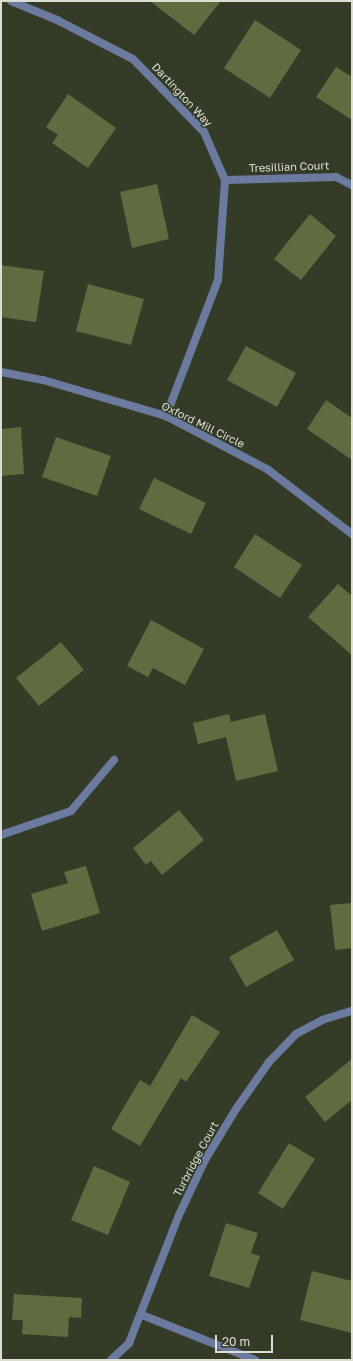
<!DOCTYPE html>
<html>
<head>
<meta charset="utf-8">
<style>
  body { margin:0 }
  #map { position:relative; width:353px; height:1361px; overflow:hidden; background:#343b27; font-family:"Golos Text",sans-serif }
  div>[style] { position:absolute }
  .building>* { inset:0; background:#5e6c3f }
  .minor>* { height:8px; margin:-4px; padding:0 4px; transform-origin:4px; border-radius:4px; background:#6b7b9f }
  span { translate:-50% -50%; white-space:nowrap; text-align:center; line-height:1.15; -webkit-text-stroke:3px #343b27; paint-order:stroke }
  .street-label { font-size:11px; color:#dbe0d3 }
  .frame { position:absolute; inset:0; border:2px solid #dbe0d3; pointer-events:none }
  .scale { position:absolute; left:215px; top:1335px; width:58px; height:18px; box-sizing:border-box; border:2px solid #dbe0d3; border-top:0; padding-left:5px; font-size:12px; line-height:14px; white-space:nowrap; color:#dbe0d3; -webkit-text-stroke:3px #343b27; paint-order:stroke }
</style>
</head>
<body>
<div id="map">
  <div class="building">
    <i style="clip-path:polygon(150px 1px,221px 1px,194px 35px)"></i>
    <i style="clip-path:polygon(255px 20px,301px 50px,270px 98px,224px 68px)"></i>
    <i style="clip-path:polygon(336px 67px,352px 77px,352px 120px,316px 97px)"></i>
    <i style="clip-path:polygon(68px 94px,116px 128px,88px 168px,52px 143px,58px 135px,46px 127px)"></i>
    <i style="clip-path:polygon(157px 184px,169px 239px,132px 248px,120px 192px)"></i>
    <i style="clip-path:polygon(310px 214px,336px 236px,301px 280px,274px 259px)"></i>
    <i style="clip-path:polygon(1px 265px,44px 271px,36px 322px,1px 317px)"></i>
    <i style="clip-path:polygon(88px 284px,144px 299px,131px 345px,76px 331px)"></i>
    <i style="clip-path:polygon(246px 346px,296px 373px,277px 407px,227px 380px)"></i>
    <i style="clip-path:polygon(326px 400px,352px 418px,352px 460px,307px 429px)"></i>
    <i style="clip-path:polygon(21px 427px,24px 474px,1px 476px,1px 429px)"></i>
    <i style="clip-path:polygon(56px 437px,111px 456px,97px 496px,42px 477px)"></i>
    <i style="clip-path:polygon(154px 478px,206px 503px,191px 534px,139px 509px)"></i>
    <i style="clip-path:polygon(255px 534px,302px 565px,280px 598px,234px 567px)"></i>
    <i style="clip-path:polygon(338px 584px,352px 596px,352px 655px,308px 617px)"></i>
    <i style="clip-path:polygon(151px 620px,204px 649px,185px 685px,153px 668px,148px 677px,127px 666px)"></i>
    <i style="clip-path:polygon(61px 642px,84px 670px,39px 706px,16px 678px)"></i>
    <i style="clip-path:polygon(229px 714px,231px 722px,265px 714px,278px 771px,236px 781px,226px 737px,198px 744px,193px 723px)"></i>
    <i style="clip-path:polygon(179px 810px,204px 840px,162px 875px,151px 861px,146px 865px,133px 848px)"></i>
    <i style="clip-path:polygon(86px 866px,100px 913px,42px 931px,31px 894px,68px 883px,64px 872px)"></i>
    <i style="clip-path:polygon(352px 903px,352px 948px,335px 950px,330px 905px)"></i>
    <i style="clip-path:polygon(277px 930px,294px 960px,246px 987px,229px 957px)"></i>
    <i style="clip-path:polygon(192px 1015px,220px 1032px,186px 1082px,181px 1078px,140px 1146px,111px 1129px,140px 1080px,150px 1086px)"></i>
    <i style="clip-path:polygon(352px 1059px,352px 1100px,325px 1122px,305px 1097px)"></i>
    <i style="clip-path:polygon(289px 1143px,315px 1159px,283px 1209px,258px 1193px)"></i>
    <i style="clip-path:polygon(94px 1166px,130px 1182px,108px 1235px,71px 1220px)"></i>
    <i style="clip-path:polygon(226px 1223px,258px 1233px,251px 1253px,260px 1256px,249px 1288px,209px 1276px)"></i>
    <i style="clip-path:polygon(312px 1271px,352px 1281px,352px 1333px,300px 1320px)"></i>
    <i style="clip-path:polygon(14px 1294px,82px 1298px,81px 1318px,69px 1317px,68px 1337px,22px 1334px,23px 1320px,12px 1320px)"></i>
  </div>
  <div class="minor">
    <i style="left:11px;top:1px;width:50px;rotate:22.4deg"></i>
    <i style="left:57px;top:20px;width:85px;rotate:27.2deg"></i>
    <i style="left:133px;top:59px;width:102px;rotate:45.8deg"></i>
    <i style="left:204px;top:132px;width:52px;rotate:66.4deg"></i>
    <i style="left:225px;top:180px;width:100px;rotate:94deg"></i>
    <i style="left:218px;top:280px;width:146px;rotate:110.9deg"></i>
    <i style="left:225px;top:180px;width:111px;rotate:-1.5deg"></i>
    <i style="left:336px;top:177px;width:18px;rotate:27deg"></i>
    <i style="left:1px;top:372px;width:43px;rotate:10.8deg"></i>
    <i style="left:43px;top:380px;width:128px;rotate:16.3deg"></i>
    <i style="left:166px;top:416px;width:114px;rotate:27.7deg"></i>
    <i style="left:267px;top:469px;width:107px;rotate:37.4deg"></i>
    <i style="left:1px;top:835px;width:74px;rotate:-18.9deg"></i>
    <i style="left:71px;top:811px;width:67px;rotate:-49.9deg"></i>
    <i style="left:142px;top:1315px;width:122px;rotate:21.7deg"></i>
    <i style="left:111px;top:1360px;width:25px;rotate:-43deg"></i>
    <i style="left:129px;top:1343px;width:137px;rotate:-68.7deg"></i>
    <i style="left:179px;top:1215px;width:61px;rotate:-64.7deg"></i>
    <i style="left:205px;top:1160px;width:60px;rotate:-58.7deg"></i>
    <i style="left:236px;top:1109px;width:57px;rotate:-54.9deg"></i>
    <i style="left:269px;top:1062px;width:39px;rotate:-46deg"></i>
    <i style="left:296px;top:1034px;width:30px;rotate:-28deg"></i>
    <i style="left:322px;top:1020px;width:31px;rotate:-17deg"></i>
  </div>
  <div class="street-label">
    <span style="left:182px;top:95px;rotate:47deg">Dartington Way</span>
    <span style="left:289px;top:167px;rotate:-2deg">Tresillian Court</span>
    <span style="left:203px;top:425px;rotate:26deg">Oxford Mill Circle</span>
    <span style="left:196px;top:1159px;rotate:-62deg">Turbridge Court</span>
  </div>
  <div class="frame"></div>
  <div class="scale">20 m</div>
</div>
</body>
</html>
